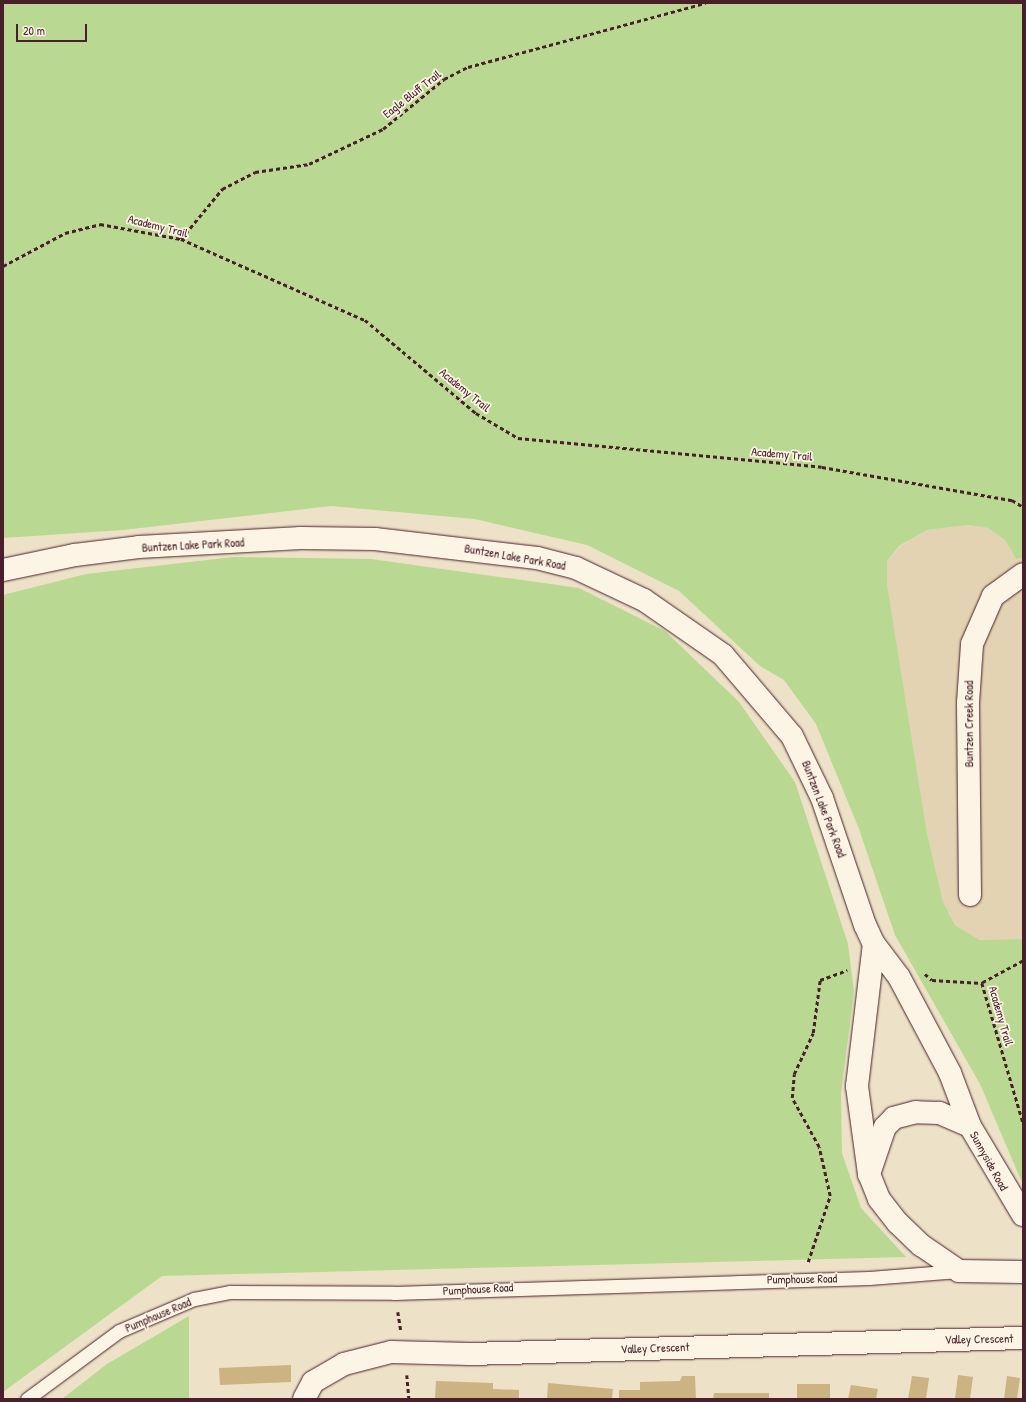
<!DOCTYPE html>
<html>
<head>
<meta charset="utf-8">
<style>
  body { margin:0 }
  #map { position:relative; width:1026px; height:1402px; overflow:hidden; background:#ede1c7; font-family:"Patrick Hand",sans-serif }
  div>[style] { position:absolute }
  .built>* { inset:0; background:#e3d3b2 }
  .green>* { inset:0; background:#b9d992 }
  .building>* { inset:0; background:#cbb382 }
  .path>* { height:2.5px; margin-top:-1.25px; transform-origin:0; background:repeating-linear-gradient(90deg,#4a1f2b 0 4px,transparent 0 7px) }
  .roads { filter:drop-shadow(0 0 1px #4a1f2b) drop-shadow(0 0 1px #4a1f2b) }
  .lane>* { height:13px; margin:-6.5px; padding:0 6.5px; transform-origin:6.5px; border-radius:6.5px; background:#fcf5e5 }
  .street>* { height:22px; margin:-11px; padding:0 11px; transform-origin:11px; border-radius:11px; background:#fcf5e5 }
  .secondary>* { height:22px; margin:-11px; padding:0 11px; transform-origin:11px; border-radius:11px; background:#fcf5e5 }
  span { translate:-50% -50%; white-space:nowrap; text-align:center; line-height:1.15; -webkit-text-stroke:3.5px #fcf5e5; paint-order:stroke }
  .street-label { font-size:12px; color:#4a1f2b }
  .frame { position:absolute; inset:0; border:4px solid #4a1f2b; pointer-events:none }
  .scale { position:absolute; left:16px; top:24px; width:71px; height:18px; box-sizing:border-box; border:2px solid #4a1f2b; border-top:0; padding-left:5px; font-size:12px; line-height:14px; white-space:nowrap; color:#4a1f2b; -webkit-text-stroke:3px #fcf5e5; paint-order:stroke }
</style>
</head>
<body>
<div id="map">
  <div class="built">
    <i style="clip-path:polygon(968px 525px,988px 528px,1005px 540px,1016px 559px,1023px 558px,1023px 939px,980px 940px,955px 925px,943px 902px,927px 833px,887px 584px,887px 561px,899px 547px,927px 530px)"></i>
  </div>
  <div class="green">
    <i style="clip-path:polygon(3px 3px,1023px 3px,1023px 558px,1016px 559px,1005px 540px,988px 528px,968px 525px,927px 530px,899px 546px,887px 561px,887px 584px,927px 833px,943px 902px,955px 925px,980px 940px,1023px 939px,1023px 1185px,980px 1084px,895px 935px,859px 829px,816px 724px,784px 680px,760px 666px,679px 591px,587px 545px,475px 519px,331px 506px,123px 530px,3px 538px)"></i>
    <i style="clip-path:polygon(233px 557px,371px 559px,579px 588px,665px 631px,739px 702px,795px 782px,848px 944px,854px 992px,841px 1094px,842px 1153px,861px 1208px,906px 1257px,162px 1276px,3px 1392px,3px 595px,86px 574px)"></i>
    <i style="clip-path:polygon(189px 1316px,189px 1399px,62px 1399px,107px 1364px)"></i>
  </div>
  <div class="building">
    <i style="clip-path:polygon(291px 1365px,291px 1382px,220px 1385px,219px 1368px)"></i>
    <i style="clip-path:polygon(958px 1375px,973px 1377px,970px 1399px,955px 1399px)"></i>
    <i style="clip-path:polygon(682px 1376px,695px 1376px,696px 1399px,619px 1399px,619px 1390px,640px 1390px,640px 1382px,680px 1381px)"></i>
    <i style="clip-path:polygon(912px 1376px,929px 1378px,926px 1399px,908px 1399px)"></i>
    <i style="clip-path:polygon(1007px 1376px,1020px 1378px,1017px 1399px,1004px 1399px)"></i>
    <i style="clip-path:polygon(436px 1381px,493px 1383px,493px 1389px,519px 1390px,519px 1399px,435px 1399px)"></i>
    <i style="clip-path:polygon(548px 1383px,613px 1389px,612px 1399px,547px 1399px)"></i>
    <i style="clip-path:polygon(797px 1384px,830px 1384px,830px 1399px,797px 1399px)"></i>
    <i style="clip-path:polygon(851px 1385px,878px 1389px,876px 1399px,848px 1399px)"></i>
    <i style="clip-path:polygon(714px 1393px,769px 1393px,769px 1399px,713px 1399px)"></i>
  </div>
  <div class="path">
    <i style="left:181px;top:239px;width:65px;rotate:-50.6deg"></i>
    <i style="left:222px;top:189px;width:37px;rotate:-27deg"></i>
    <i style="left:255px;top:172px;width:55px;rotate:-8.4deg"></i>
    <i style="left:309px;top:164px;width:82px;rotate:-25.3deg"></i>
    <i style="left:383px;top:129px;width:79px;rotate:-39.3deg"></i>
    <i style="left:444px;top:79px;width:27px;rotate:-27deg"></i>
    <i style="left:468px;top:67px;width:246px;rotate:-15.1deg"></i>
    <i style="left:3px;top:266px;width:70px;rotate:-28deg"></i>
    <i style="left:65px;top:233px;width:36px;rotate:-14deg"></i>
    <i style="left:100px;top:224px;width:82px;rotate:10.5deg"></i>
    <i style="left:181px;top:239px;width:201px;rotate:23.8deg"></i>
    <i style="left:365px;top:320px;width:145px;rotate:40deg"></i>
    <i style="left:476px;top:413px;width:49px;rotate:30.8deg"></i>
    <i style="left:518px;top:438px;width:305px;rotate:5.4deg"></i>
    <i style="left:822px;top:467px;width:193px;rotate:9.9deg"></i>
    <i style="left:1012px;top:500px;width:13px;rotate:32deg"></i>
    <i style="left:1023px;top:961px;width:47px;rotate:151.8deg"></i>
    <i style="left:982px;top:983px;width:145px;rotate:73.6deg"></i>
    <i style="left:925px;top:974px;width:9px;rotate:41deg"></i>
    <i style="left:932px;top:980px;width:50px;rotate:3.4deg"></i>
    <i style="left:808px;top:1262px;width:70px;rotate:-71.6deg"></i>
    <i style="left:830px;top:1196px;width:50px;rotate:-102.7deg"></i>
    <i style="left:819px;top:1147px;width:56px;rotate:-118.9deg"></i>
    <i style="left:792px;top:1098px;width:24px;rotate:-85deg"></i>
    <i style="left:794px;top:1074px;width:45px;rotate:-65.1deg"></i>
    <i style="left:813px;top:1033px;width:53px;rotate:-82.5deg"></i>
    <i style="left:820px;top:980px;width:29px;rotate:-20deg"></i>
    <i style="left:398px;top:1312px;width:18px;rotate:81deg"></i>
    <i style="left:407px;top:1375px;width:24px;rotate:85deg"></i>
  </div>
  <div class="roads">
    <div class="lane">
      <i style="left:27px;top:1399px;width:114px;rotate:-36.5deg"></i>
      <i style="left:119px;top:1331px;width:82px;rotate:-23.1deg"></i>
      <i style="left:194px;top:1299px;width:37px;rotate:-11deg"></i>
      <i style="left:230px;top:1292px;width:164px;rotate:0.3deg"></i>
      <i style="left:394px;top:1293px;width:475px;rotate:-1.8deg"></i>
      <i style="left:869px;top:1278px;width:90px;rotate:-4.4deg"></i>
    </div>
    <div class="street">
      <i style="left:3px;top:570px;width:74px;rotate:-11.8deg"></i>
      <i style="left:75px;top:555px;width:64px;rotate:-7.1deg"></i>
      <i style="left:139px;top:547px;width:162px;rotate:-3.2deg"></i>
      <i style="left:301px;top:538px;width:74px;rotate:0.8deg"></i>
      <i style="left:375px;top:539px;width:163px;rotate:6.7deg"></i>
      <i style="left:537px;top:558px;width:40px;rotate:14.4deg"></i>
      <i style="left:576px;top:568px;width:75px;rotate:25.2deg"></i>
      <i style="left:644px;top:600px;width:96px;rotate:34.8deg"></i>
      <i style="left:723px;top:655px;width:106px;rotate:49.6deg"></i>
      <i style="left:792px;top:736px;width:69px;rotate:64.2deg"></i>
      <i style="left:822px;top:798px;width:134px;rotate:71.3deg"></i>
      <i style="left:865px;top:925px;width:21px;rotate:65deg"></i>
      <i style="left:874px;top:944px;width:41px;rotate:52.9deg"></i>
      <i style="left:899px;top:977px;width:109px;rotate:62deg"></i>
      <i style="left:950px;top:1073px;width:57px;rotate:69.3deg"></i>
      <i style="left:970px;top:895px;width:192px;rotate:-90.6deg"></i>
      <i style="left:968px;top:703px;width:59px;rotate:-86.1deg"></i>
      <i style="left:972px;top:644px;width:52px;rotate:-66.4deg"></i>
      <i style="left:993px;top:596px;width:37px;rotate:-36deg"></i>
      <i style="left:869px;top:1174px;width:89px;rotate:-97.8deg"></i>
      <i style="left:857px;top:1086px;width:143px;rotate:-83.2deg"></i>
      <i style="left:304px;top:1399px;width:19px;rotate:-62deg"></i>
      <i style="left:313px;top:1382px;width:36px;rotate:-30deg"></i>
      <i style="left:344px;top:1364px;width:49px;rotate:-14.3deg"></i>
      <i style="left:391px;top:1352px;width:79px;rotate:1.5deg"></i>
      <i style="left:470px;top:1354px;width:553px;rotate:-1.66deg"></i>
    </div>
    <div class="secondary">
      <i style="left:1023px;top:1215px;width:104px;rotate:-120.8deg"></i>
      <i style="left:970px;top:1126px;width:34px;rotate:-157deg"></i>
      <i style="left:939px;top:1113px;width:23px;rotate:-178deg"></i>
      <i style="left:916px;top:1112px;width:23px;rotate:165deg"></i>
      <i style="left:894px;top:1118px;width:13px;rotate:135deg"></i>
      <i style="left:885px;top:1127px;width:50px;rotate:108.8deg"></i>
      <i style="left:869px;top:1174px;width:27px;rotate:68deg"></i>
      <i style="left:879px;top:1199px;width:31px;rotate:52deg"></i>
      <i style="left:898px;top:1223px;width:32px;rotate:44deg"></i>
      <i style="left:921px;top:1245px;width:46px;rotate:34.4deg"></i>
      <i style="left:959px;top:1271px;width:64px;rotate:0.9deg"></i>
    </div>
  </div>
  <div class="street-label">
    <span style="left:412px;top:94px;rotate:-38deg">Eagle Bluff Trail</span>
    <span style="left:158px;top:226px;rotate:14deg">Academy Trail</span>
    <span style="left:465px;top:390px;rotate:39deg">Academy Trail</span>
    <span style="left:782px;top:454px;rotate:5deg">Academy Trail</span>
    <span style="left:193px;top:545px;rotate:-3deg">Buntzen Lake Park Road</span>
    <span style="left:515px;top:557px;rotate:10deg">Buntzen Lake Park Road</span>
    <span style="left:969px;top:724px;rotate:-90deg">Buntzen Creek Road</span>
    <span style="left:824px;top:809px;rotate:69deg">Buntzen Lake Park Road</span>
    <span style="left:1001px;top:1016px;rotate:74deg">Academy Trail</span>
    <span style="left:989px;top:1161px;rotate:61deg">Sunnyside Road</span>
    <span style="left:802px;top:1279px;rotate:-1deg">Pumphouse Road</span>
    <span style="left:478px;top:1289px;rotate:-3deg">Pumphouse Road</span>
    <span style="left:158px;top:1315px;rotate:-23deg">Pumphouse Road</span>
    <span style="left:979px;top:1339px;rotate:-1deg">Valley Crescent</span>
    <span style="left:655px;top:1348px;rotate:-2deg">Valley Crescent</span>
  </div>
  <div class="frame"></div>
  <div class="scale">20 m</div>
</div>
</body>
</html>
